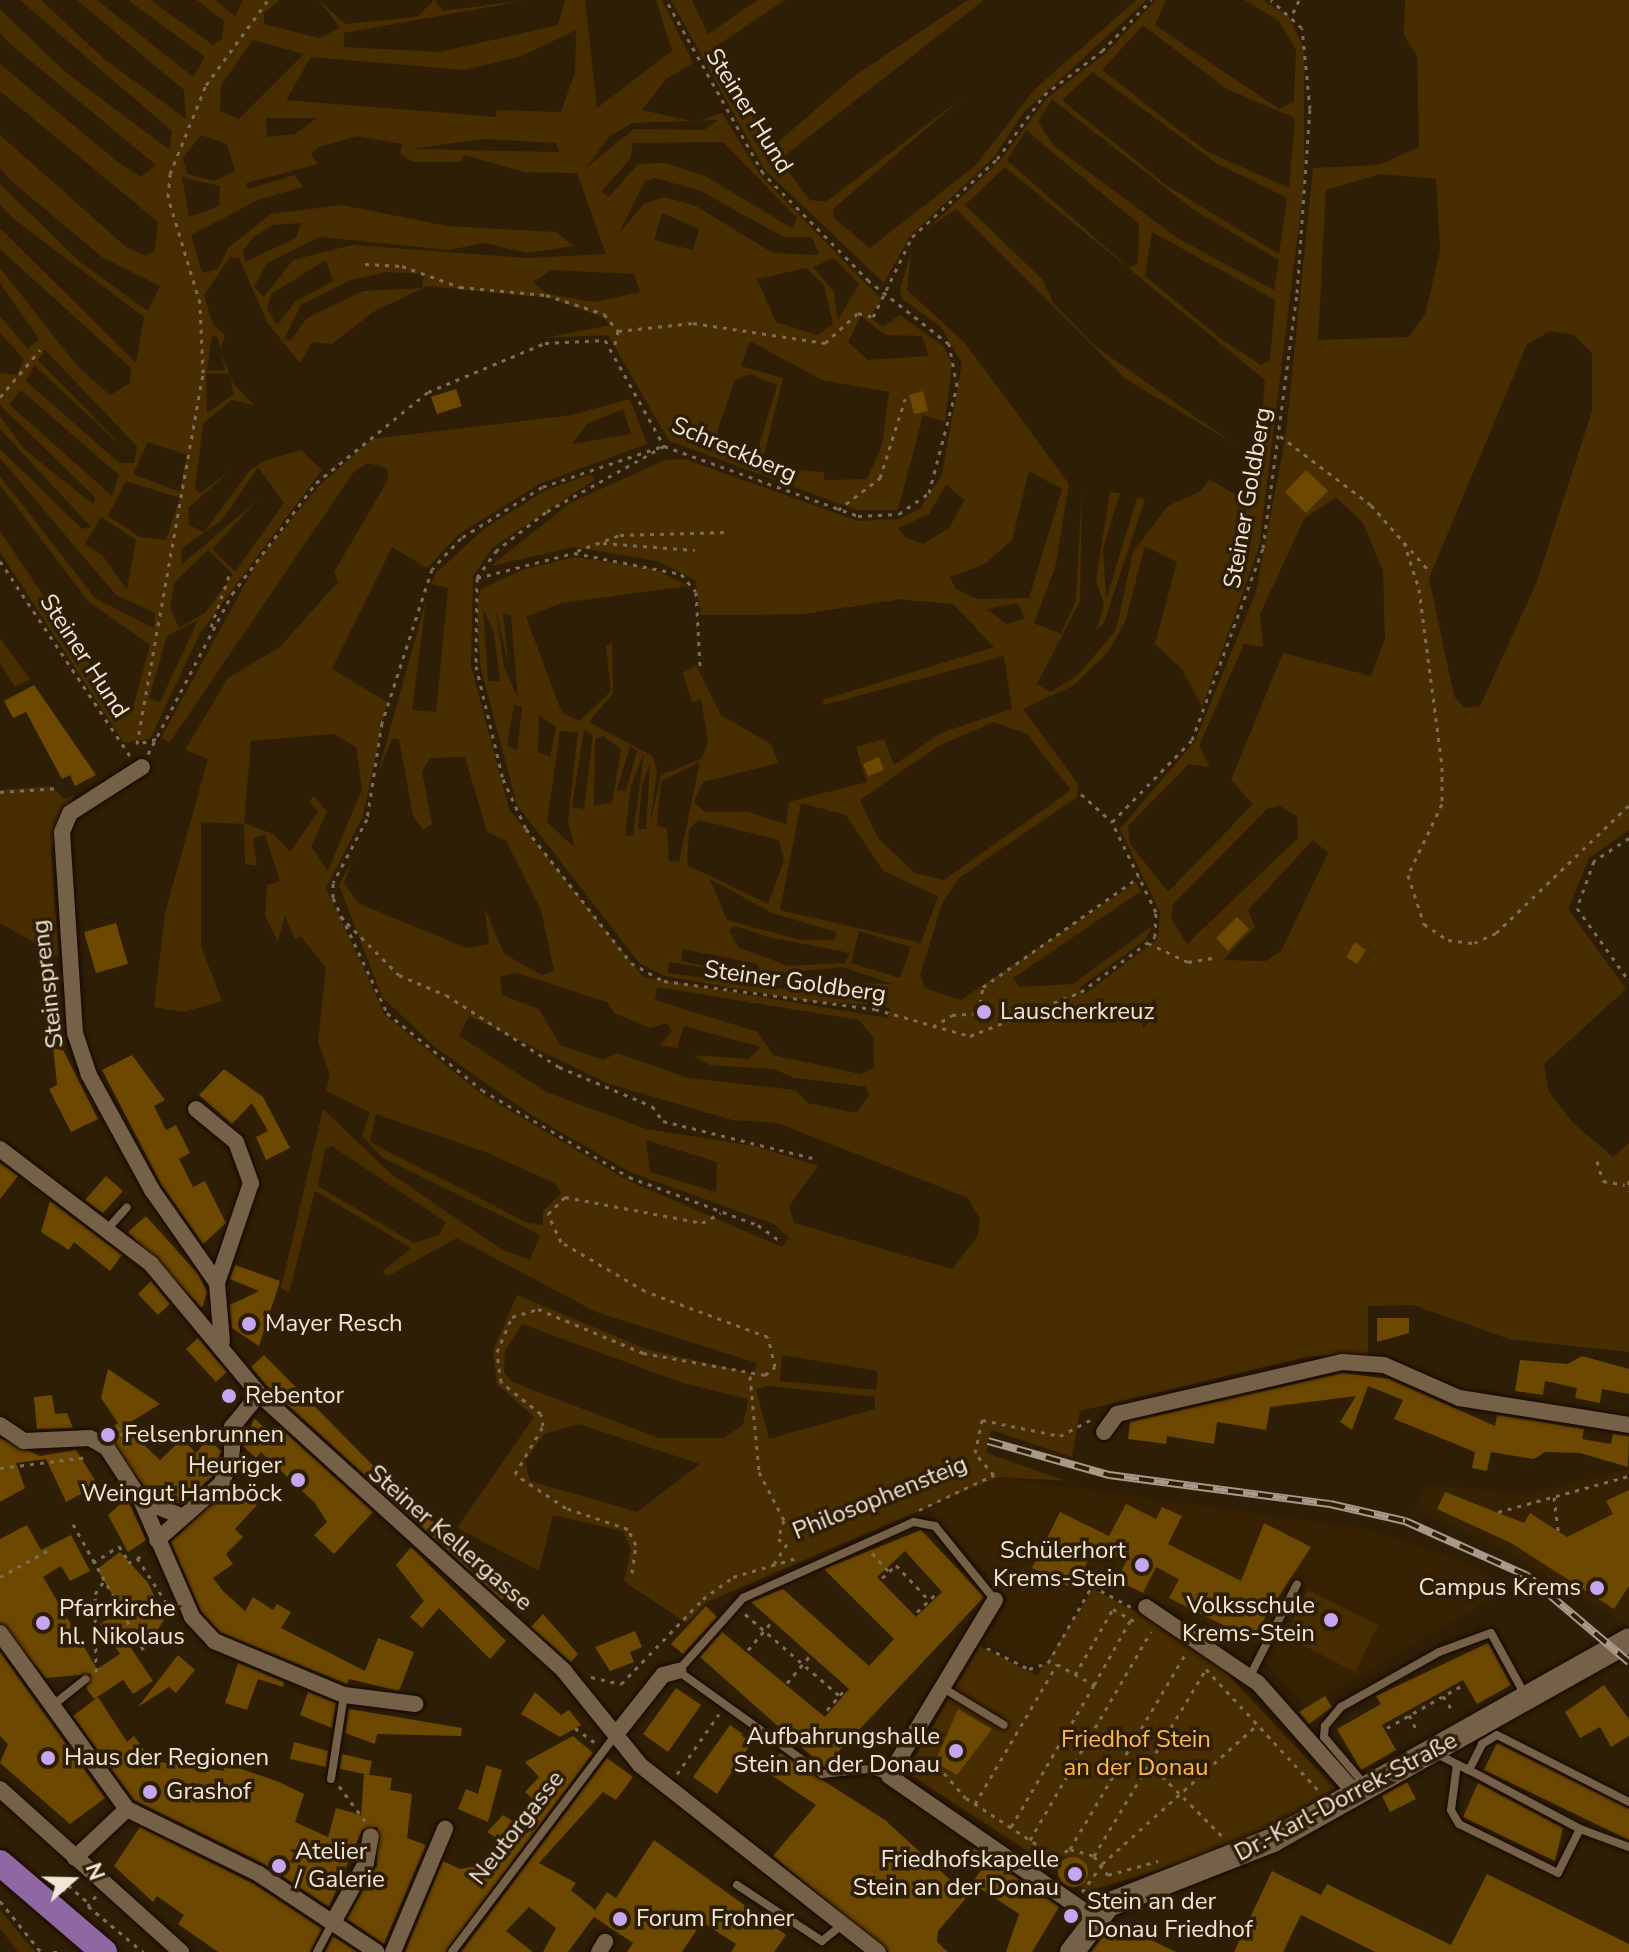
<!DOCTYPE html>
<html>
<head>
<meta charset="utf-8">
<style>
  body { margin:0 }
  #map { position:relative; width:1629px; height:1952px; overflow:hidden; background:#2e1e06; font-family:"Nunito Sans",sans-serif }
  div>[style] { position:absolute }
  .built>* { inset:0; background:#362202 }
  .green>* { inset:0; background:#482d00 }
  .building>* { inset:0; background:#6d4801 }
  .round { border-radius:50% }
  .path>* { height:3px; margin-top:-1.5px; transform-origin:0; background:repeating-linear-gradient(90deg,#7b6d59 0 4px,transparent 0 10px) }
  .roads { filter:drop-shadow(0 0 2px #150700) drop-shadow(0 0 2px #150700) }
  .lane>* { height:8px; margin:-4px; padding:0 4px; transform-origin:4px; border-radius:4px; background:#746148 }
  .street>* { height:16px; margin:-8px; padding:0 8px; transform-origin:8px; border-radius:8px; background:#746148 }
  .secondary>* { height:24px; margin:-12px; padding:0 12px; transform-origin:12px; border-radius:12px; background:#746148 }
  .primary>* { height:26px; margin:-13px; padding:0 13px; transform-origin:13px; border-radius:13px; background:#8f67a2 }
  .rail>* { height:8px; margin-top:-4px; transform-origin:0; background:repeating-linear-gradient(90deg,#2e1e06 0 15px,#a79a89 0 30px); box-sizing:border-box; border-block:2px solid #a79a89 }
  .dots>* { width:22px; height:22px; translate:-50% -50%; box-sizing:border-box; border:4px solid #2e1e06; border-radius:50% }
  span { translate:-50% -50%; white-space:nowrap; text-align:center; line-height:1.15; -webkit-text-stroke:7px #2e1e06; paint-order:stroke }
  .street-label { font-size:24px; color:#f1e6d8 }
  .poi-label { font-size:24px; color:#f1e6d8 }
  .left { translate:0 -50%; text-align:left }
  .right { translate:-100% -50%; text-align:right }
  .park-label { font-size:24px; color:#ffb84f }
  .north { position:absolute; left:32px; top:1840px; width:80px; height:80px; -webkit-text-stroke:6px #2e1e06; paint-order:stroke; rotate:70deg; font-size:22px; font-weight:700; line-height:32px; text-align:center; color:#f1e6d8 }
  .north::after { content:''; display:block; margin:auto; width:28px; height:36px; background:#f1e6d8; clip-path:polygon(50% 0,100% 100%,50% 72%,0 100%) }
</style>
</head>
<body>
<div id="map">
  <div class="built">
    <i style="clip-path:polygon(1629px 1469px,1629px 1627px,1501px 1548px,1414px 1509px,1425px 1484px,1527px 1494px)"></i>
    <i style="clip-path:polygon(998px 1477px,1374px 1530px,1463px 1560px,1508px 1590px,1306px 1708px,1266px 1662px,1251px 1660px,1257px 1646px,1096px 1573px,1046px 1661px,1030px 1666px,984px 1642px,1009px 1599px,928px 1510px)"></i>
  </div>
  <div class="green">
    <i style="clip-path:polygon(evenodd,20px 0,41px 0,103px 58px,186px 119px,184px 90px,77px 0,97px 0,193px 77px,205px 57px,128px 0,150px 0,213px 45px,222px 39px,224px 21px,197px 0,215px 0,235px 16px,243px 0,279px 0,264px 13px,264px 24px,319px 38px,340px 28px,319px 0,345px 24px,417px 17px,434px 0,443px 11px,528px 0,344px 33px,344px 47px,440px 52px,558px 25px,565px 0,585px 0,597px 108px,672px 51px,656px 0,662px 0,693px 63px,666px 79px,642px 110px,695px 122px,722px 113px,760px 175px,882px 300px,869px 317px,883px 327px,900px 315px,944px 347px,952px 364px,945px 422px,923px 415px,898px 510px,857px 510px,669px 441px,608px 335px,544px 338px,610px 325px,602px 317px,550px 298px,427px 286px,373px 312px,332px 344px,312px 342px,300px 363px,267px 322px,239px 258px,230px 257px,204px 295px,213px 325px,225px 335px,220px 350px,233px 383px,254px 405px,232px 400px,203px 424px,195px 489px,200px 493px,231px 470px,188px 508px,189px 525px,204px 532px,250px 470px,266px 460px,301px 450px,322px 470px,200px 633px,150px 739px,124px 743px,0 552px,0 531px,121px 711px,132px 711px,150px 645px,88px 601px,0 485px,0 476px,95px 598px,154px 628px,155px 613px,116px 595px,0 458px,0 449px,82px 529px,91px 527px,0 429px,0 416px,24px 449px,94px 505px,95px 497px,0 405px,0 373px,17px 375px,24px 359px,0 333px,0 316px,28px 349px,39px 339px,0 283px,0 268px,78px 367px,110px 395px,130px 383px,131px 368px,0 249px,0 228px,136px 363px,144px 317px,14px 219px,0 205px,0 184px,80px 262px,148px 311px,160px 286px,102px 257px,10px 180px,0 168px,0 135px,126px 247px,146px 256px,155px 250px,158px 222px,0 91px,0 64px,119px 163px,141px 177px,156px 165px,8px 42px,0 33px,0 9px,64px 71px,170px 150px,172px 131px,20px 0,576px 30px,575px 72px,561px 112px,497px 110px,496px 117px,286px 100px,311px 57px,464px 70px,522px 56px,576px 30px,20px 0,253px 40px,304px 54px,239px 119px,220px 111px,221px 85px,253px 40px,20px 0,266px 118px,317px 118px,295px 134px,267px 137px,266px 118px,20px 0,718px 120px,704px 130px,634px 129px,587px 167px,609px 137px,632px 123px,718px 120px,20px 0,201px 135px,227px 144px,235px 171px,214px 181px,187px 174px,183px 158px,201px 135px,20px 0,357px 136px,402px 144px,400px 154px,413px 162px,460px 162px,465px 155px,524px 172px,577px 173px,606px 254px,527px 258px,352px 245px,293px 260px,264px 297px,254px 287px,267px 263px,320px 237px,448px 250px,485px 243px,527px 253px,574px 246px,556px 232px,447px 226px,342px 205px,271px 214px,228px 248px,218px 269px,202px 273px,191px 235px,260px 199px,304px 187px,294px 175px,248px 189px,246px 183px,318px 164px,311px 154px,319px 147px,357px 136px,20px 0,483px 139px,556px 143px,559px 152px,410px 149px,483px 139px,20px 0,723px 142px,797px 218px,792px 228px,705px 176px,666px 163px,638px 164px,609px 197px,601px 192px,630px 159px,633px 143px,723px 142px,20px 0,182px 177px,220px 186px,219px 206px,189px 217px,182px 177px,20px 0,655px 178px,701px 191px,783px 237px,812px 237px,819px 255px,773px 253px,696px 206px,664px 197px,644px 204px,619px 233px,645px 181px,655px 178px,20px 0,662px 213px,699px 229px,693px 250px,654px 240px,662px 213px,20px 0,301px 223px,296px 238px,245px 262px,243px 250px,254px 237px,273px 225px,301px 223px,20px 0,834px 258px,859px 284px,838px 320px,834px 292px,813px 267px,834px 258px,20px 0,326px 260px,333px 281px,295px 302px,277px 325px,267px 309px,271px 294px,326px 260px,20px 0,806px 268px,824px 285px,833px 324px,817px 335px,776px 322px,757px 279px,806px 268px,20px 0,551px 270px,634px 274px,640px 292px,595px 302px,547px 294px,533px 282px,551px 270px,20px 0,387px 272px,424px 274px,422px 288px,363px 291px,307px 318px,291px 340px,284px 339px,301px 305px,350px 280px,387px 272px,20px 0,861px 316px,885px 335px,922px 336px,929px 356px,868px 360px,848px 342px,861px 316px,20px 0,212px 335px,218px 338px,225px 370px,207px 371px,212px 335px,20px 0,750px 341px,822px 380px,889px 392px,882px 445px,867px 479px,825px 480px,823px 472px,761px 467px,783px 378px,741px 366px,750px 341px,20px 0,45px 350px,137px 446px,134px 463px,119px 463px,26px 381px,34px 365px,128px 452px,38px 360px,45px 350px,20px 0,206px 373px,229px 374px,234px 394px,207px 413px,206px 373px,20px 0,750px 374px,777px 385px,756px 456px,726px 447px,717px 432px,735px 380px,750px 374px,20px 0,21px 390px,119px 475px,112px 496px,9px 404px,21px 390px,20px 0,148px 442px,187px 455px,180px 492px,133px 474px,148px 442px,20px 0,258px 467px,284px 503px,235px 572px,212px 549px,257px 501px,181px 565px,182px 548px,222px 520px,258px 467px,20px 0,126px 481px,180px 498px,166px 540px,140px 537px,108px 516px,126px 481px,20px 0,101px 517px,136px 540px,127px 590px,103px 556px,85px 544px,101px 517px,20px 0,208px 550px,233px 574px,205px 613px,179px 628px,170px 608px,174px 583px,208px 550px,20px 0,198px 620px,160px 702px,149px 698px,167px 636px,198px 620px)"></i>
    <i style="clip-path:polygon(671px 0,692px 0,708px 34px,758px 0,785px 0,712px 49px,776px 144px,853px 77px,968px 0,984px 0,779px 160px,810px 200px,826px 202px,963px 97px,833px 209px,834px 218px,870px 248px,976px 165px,1034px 90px,1136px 0,1147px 0,1025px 111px,994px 157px,910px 236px,884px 283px,765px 170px)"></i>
    <i style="clip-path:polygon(evenodd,1156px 0,1166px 0,1155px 25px,1279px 109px,1294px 102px,1296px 50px,1279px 21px,1245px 0,1263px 0,1289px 17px,1304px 49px,1304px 185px,1259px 547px,1202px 707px,1182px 669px,1155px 644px,1177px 562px,1145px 546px,1125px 622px,1108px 652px,1074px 685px,1023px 709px,1078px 784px,1077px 797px,959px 878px,942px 904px,920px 975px,925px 988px,961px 1000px,1136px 882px,1141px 891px,1013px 978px,1020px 987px,1073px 984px,1152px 926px,1145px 940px,1079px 988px,1085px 994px,1158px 939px,1160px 912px,1120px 829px,1195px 741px,1256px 592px,1286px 434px,1313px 168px,1379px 165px,1419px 147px,1417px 56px,1404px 35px,1405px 0,1629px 0,1629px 830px,1589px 858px,1568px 909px,1626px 989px,1544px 1064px,1549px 1092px,1572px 1122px,1613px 1157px,1629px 1143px,1629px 1352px,1509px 1339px,1413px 1305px,1368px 1306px,1368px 1356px,1311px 1356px,1080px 1411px,1072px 1457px,991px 1430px,986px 1453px,1067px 1481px,998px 1477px,707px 1602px,686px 1623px,624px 1581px,631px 1549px,623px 1531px,553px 1515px,539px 1571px,457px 1528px,534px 1417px,497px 1384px,493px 1351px,517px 1295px,646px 1349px,754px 1374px,757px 1363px,596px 1312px,457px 1238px,388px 1276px,382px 1272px,411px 1248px,315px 1191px,289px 1293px,281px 1288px,323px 1109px,390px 1173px,501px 1249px,530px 1260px,540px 1235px,382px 1157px,362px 1136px,370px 1112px,326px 1091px,330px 1074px,318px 1042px,326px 968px,301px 936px,295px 939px,285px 916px,278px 941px,265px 916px,267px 885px,280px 881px,265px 835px,253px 838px,257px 866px,245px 864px,244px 824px,201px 822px,201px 946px,222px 1001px,183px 1012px,154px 1007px,165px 913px,208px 759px,185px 750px,228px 678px,280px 647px,338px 582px,334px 572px,388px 480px,387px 468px,367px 463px,353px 473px,170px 742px,161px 738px,257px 562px,319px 486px,372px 439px,572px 415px,630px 399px,647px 444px,541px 483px,459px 534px,427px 568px,392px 547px,332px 669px,387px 702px,363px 816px,326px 888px,385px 1015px,480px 1093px,627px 1180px,782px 1247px,789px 1238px,774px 1224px,630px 1172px,533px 1116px,436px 1048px,382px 997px,339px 885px,353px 859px,344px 883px,358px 903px,466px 948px,489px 944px,485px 909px,504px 954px,542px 975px,554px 971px,541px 910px,506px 841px,487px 832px,465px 757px,430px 758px,422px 772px,432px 824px,423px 830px,413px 816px,399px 739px,392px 739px,377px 776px,426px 600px,412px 710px,436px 712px,448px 588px,431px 584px,436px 573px,484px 529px,544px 491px,591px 474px,594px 480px,493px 547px,473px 576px,471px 666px,509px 809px,643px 977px,888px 1018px,890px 1008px,876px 1005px,807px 1001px,665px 976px,640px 964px,517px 805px,480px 665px,477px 599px,481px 589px,522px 570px,575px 557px,655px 569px,688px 586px,561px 603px,526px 617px,562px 713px,580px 721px,611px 691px,606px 647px,612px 642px,613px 693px,589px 722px,652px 756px,657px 770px,650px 825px,661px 775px,701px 759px,708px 743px,701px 699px,692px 702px,683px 673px,696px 665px,721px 715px,771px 744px,778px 763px,703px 782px,694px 802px,705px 812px,748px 812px,786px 824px,789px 802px,867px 782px,856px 747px,884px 739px,894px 765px,941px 733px,1012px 709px,1004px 656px,824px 705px,822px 700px,994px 647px,953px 604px,899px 599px,803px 614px,701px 615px,695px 580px,657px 561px,574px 547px,491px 566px,570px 503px,665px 460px,684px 459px,858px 521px,899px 519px,920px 509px,942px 474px,962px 363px,940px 326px,902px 299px,900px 289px,911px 252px,907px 290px,965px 343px,1069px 484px,1055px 568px,1034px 623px,1061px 634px,1076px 600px,1082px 486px,1080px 601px,1037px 684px,1050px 692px,1077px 676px,1116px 630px,1133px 552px,1168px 506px,1201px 491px,1209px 479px,1247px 501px,1255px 495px,1265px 380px,1005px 167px,965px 205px,1043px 280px,1053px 303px,1096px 347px,1234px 444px,1126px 379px,956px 209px,926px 230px,1000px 161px,1047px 98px,1105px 54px,1156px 0,1143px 25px,1227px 89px,1295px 118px,1289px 188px,1206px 151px,1102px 70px,1143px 25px,1156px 0,1093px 72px,1216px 163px,1287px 198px,1279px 254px,1166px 185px,1062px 100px,1093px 72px,1156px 0,1052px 99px,1194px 210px,1279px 260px,1274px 290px,1177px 238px,1054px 146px,1038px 122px,1052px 99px,1156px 0,1026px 130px,1139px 224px,1138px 263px,1129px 268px,1007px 160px,1026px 130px,1156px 0,1380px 174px,1436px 179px,1440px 250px,1426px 312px,1409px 337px,1318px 340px,1326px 190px,1380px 174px,1156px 0,1152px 232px,1275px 300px,1270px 360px,1261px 365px,1224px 341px,1145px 276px,1152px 232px,1156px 0,1551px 331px,1574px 335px,1592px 353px,1592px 411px,1536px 584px,1480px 706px,1464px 708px,1454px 696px,1429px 578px,1527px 344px,1551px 331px,1156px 0,623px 409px,631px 434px,572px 444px,587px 424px,623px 409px,1156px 0,1029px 471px,1062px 489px,1029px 598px,977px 599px,956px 589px,950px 577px,985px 564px,1012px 540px,1029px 471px,1156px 0,946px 485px,965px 500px,949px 528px,923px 544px,905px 537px,898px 528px,929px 514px,946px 485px,1156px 0,1336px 497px,1363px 523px,1383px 571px,1385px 639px,1371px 676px,1283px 653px,1231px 780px,1253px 804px,1168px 892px,1130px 844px,1128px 826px,1189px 764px,1210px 767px,1199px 746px,1244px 644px,1263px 646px,1260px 614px,1304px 519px,1336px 497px,1156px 0,1018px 603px,1025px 619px,1007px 624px,986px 609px,1018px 603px,1156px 0,483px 608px,494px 633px,500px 681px,488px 681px,483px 608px,1156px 0,496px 610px,509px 667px,503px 613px,511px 615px,518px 699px,504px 667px,496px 610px,1156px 0,514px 705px,522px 707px,517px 750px,507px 746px,514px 705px,1156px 0,539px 715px,556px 727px,550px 757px,538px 752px,539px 715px,1156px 0,994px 722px,1027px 734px,1071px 790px,944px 880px,915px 873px,878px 838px,860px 800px,938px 746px,994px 722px,1156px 0,584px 729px,593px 735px,584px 809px,572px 807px,584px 729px,1156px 0,560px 731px,578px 732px,568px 821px,575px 848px,547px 822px,560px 731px,1156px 0,334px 734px,356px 747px,362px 789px,328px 871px,311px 846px,327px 812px,314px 796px,309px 801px,318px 812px,290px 852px,273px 834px,244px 823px,251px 741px,334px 734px,1156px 0,603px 736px,621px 749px,612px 803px,594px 806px,595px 739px,603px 736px,1156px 0,630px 746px,637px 751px,626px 791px,617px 790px,630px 746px,1156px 0,644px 753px,633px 836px,625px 835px,631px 786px,644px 753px,1156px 0,700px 762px,679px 862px,669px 861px,667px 829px,657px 825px,661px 781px,700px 762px,1156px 0,650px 764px,646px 829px,638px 829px,642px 785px,650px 764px,1156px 0,801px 803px,846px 815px,883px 871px,938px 896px,921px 943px,780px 910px,801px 803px,1156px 0,1280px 806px,1297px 816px,1298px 838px,1187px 944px,1171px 918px,1173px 904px,1268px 808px,1280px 806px,1156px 0,699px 820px,779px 840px,784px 861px,768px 904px,687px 865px,689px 829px,699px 820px,1156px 0,1313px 840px,1328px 853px,1281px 951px,1266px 961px,1223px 960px,1255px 927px,1248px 910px,1313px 840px,1156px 0,710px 879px,772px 913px,836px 932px,835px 940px,800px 940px,727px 920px,710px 879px,1156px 0,735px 926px,768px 937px,850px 953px,845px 963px,788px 966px,738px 947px,729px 930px,735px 926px,1156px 0,859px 931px,911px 947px,900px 978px,851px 963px,859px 931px,1156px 0,683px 949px,758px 964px,760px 971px,743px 975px,681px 961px,683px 949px,1156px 0,669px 962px,812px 985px,816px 993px,668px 973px,669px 962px,1156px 0,842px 967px,893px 984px,779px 981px,773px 974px,842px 967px,1156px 0,517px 973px,607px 1002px,614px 1013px,650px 1028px,667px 1023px,672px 1032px,660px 1045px,677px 1048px,684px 1026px,761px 1047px,748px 1059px,692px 1055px,710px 1065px,774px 1069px,794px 1078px,865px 1086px,869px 1095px,857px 1113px,808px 1103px,795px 1090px,688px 1078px,617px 1053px,603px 1060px,560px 1045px,539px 1009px,502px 995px,500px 976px,517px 973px,1156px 0,657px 987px,859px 1020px,873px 1037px,874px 1068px,860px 1074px,773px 1055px,758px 1032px,655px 1000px,657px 987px,1156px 0,821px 987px,875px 987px,888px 994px,831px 997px,821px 987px,1156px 0,469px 1016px,607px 1083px,732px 1120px,778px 1123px,968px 1198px,980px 1220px,977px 1237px,952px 1269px,794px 1223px,789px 1206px,818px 1166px,755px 1146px,646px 1129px,546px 1092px,459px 1036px,469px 1016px,1156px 0,376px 1114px,485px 1152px,555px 1183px,561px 1193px,543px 1211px,543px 1225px,528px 1223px,370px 1142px,376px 1114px,1156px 0,646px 1140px,717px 1162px,716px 1192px,650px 1172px,646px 1140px,1156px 0,332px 1146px,446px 1222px,439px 1235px,414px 1243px,318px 1186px,325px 1149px,332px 1146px,1156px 0,522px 1324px,683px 1383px,748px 1399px,743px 1425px,724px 1438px,659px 1438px,512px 1382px,504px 1372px,505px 1351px,522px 1324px,1156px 0,782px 1355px,878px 1371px,876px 1390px,780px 1381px,782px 1355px,1156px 0,768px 1386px,875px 1397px,875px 1409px,769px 1439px,756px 1389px,768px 1386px,1156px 0,579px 1424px,700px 1464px,637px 1512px,530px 1481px,525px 1461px,544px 1434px,579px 1424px)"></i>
    <i style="clip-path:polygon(1110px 492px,1120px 493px,1103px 548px,1106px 600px,1137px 498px,1145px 499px,1104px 623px,1096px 631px,1104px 605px,1096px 580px)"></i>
    <i style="clip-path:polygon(0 638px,30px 679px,15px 687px,0 663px)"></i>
    <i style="clip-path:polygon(51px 786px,64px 799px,74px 795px,51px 852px,59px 957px,0 923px,0 790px)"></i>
    <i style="clip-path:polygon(1093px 1589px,1202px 1647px,1339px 1793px,1246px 1843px,1089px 1891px,906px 1772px,980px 1646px,1037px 1676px)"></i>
    <i style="clip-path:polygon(1308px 1590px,1378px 1625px,1355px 1672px,1285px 1636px)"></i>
    <i style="clip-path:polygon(0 1910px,35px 1952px,18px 1952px,0 1928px)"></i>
  </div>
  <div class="building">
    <i style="clip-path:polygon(456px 389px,462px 406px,437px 414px,431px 397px)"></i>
    <i style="clip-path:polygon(923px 391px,928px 411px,914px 414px,909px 395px)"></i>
    <i style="clip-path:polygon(1306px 470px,1328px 491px,1306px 513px,1285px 492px)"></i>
    <i style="clip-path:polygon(34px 685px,96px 775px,75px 786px,70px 775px,62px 779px,26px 712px,13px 718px,4px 701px)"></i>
    <i style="clip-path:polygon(879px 757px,884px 770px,868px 776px,863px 764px)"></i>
    <i style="clip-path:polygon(1237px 917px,1249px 929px,1228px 951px,1216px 938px)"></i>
    <i style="clip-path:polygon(116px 923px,128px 964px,96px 973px,84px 932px)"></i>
    <i style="clip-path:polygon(1355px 942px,1366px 950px,1357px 964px,1346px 957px)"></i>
    <i style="clip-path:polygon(51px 1026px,98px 1119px,71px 1132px,49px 1089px,57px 1085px)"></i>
    <i style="clip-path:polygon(132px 1055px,165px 1100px,154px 1106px,166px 1130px,176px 1125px,190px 1153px,179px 1159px,193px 1187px,205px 1181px,226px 1223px,203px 1244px,161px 1184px,102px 1070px)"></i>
    <i style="clip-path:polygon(224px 1069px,263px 1097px,290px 1148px,266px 1160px,256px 1137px,268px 1131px,252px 1103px,232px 1124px,199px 1095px)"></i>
    <i style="clip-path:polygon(0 1163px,18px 1176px,0 1199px)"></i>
    <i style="clip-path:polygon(106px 1176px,123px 1191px,103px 1213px,85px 1200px)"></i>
    <i style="clip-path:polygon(50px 1201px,122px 1255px,110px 1271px,74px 1242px,69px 1250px,41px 1232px)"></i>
    <i style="clip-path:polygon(146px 1216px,198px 1274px,207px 1292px,202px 1308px,128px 1232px)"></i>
    <i style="clip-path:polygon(235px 1265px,280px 1281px,259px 1346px,232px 1328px,230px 1305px,259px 1291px,230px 1279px)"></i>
    <i style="clip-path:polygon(151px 1281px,170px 1304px,158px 1315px,138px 1294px)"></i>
    <i style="clip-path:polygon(1377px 1318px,1409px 1318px,1409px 1333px,1377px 1342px)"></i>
    <i style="clip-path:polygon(198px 1338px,227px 1372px,216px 1382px,186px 1349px)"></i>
    <i style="clip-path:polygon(264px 1355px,414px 1507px,487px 1560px,480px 1568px,509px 1591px,502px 1600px,267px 1386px,251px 1367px)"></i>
    <i style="clip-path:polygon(1582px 1356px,1629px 1369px,1629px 1394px,1602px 1389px,1600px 1403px,1575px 1398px,1577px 1388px,1545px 1381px,1543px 1395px,1515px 1391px,1520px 1360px,1568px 1364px)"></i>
    <i style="clip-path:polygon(108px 1369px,160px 1404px,124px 1426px,160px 1460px,182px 1439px,196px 1453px,208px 1439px,221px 1451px,212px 1477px,181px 1504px,148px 1491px,104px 1434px,118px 1423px,101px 1398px)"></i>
    <i style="clip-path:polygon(1343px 1373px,1389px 1379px,1495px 1426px,1497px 1415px,1584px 1429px,1582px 1439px,1611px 1444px,1613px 1434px,1629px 1436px,1628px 1467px,1580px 1453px,1545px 1452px,1534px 1459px,1491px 1452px,1487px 1471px,1472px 1468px,1475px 1452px,1394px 1419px,1403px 1400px,1368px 1386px,1352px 1430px,1340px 1422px,1356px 1396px,1270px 1407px,1266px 1430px,1217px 1422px,1214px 1444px,1167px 1436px,1166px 1444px,1128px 1439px,1130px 1422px)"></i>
    <i style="clip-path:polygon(52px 1395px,55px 1414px,67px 1413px,73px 1428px,37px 1429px,34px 1397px)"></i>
    <i style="clip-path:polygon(254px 1418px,271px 1434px,278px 1426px,373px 1512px,334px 1554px,314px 1535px,327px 1522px,315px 1503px,261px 1452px,256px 1458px,243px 1446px)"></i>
    <i style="clip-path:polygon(0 1438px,40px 1456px,76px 1450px,98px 1485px,66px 1502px,46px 1459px,16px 1463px,25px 1488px,0 1502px)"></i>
    <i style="clip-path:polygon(233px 1484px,257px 1505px,235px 1529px,243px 1537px,226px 1554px,233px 1564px,213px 1578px,224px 1592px,245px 1611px,253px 1597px,273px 1610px,277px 1604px,291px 1612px,281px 1628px,365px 1671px,378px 1638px,414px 1652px,399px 1691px,349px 1679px,347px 1684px,220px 1632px,201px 1611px,171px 1542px)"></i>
    <i style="clip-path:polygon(1629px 1490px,1629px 1586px,1614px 1609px,1511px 1543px,1437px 1509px,1445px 1492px,1524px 1523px,1530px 1513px,1567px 1537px,1613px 1514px,1606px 1501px)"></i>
    <i style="clip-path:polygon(127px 1498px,146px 1540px,128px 1552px,108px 1515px)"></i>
    <i style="clip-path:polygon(1126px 1504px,1156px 1519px,1162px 1507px,1182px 1516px,1168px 1544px,1241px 1581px,1264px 1523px,1311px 1547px,1251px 1639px,1169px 1598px,1179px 1579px,1156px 1567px,1143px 1593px,1117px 1580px,1126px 1562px,1095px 1546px,1074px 1589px,1032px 1568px,1060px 1512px,1109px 1536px)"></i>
    <i style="clip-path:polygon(27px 1525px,41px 1550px,71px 1535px,90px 1571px,70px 1581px,61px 1566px,43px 1577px,71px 1624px,64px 1649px,79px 1638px,97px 1669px,120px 1654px,100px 1624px,121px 1610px,97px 1569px,120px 1552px,148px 1583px,165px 1618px,157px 1631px,123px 1636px,153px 1681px,133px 1694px,123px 1680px,94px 1699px,86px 1688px,91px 1674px,46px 1678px,0 1622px,0 1539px)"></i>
    <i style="clip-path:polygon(evenodd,921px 1530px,984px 1597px,824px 1767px,700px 1657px,722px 1632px,825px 1717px,849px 1689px,751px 1602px,783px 1589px,869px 1666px,894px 1639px,824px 1569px,921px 1530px,905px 1551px,942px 1592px,916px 1617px,877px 1577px,905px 1551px)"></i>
    <i style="clip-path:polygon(411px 1547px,506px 1641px,490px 1659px,439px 1608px,422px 1628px,410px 1617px,424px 1601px,396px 1565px)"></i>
    <i style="clip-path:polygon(706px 1606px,717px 1617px,683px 1654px,671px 1644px)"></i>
    <i style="clip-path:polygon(543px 1614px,578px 1654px,571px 1662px,531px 1627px)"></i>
    <i style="clip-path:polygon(635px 1631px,642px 1647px,630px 1652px,634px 1662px,610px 1671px,595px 1647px)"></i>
    <i style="clip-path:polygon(1488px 1643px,1511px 1685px,1477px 1704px,1463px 1680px,1382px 1725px,1396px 1750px,1361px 1770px,1337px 1729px,1381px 1704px,1376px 1696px)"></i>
    <i style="clip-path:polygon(0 1652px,105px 1798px,70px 1824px,0 1763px,8px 1744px,0 1736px)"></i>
    <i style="clip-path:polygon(178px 1655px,195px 1670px,176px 1693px,169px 1687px,138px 1707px)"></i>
    <i style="clip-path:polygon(238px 1663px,284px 1682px,283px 1687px,258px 1679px,247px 1710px,225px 1703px)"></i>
    <i style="clip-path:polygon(1604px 1685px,1629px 1719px,1629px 1736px,1611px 1747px,1600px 1727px,1580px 1738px,1565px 1712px)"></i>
    <i style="clip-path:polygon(676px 1688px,701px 1705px,668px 1752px,643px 1734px)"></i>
    <i style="clip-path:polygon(308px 1692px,336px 1703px,332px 1728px,300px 1715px)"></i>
    <i style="clip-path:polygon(535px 1692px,561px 1715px,569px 1710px,581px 1725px,560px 1737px,521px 1714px)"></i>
    <i style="clip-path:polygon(1325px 1696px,1332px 1707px,1309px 1724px,1299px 1712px)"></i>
    <i style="clip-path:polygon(98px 1697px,127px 1742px,134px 1736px,152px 1761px,225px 1771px,216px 1760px,279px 1782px,304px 1794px,295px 1822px,328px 1837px,336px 1808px,361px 1815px,364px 1774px,392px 1778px,390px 1790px,412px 1794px,407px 1838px,426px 1845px,384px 1944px,347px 1919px,377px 1865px,377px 1827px,362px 1830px,329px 1907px,264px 1864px,134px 1800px,73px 1716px)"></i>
    <i style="clip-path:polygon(349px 1709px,462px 1728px,461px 1736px,377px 1734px,375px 1744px,345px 1733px)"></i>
    <i style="clip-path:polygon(958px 1709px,992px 1729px,957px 1775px,935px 1762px)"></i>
    <i style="clip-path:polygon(730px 1725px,753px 1741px,717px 1794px,693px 1777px)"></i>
    <i style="clip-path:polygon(573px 1736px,593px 1753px,445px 1952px,405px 1952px,443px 1861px,460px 1869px,478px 1866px,498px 1839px,487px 1832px,503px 1815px,519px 1825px,537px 1803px,525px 1792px,539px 1777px,525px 1762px)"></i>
    <i style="clip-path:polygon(294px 1742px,328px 1751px,326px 1767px,290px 1759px)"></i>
    <i style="clip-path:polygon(1497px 1743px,1629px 1809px,1629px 1840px,1484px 1770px)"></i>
    <i style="clip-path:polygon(780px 1753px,885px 1820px,968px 1896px,938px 1931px,937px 1942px,948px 1952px,889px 1952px,773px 1856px,816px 1805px,767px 1772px)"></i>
    <i style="clip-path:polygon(342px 1754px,372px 1761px,369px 1775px,340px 1769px)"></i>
    <i style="clip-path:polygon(607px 1758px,633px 1777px,616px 1800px,603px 1792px,539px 1863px,576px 1883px,571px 1890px,595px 1910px,607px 1892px,616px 1898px,654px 1840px,786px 1935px,774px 1952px,731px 1952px,736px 1944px,702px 1922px,682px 1952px,627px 1952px,633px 1943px,594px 1917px,568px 1952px,543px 1952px,556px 1928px,529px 1907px,506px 1931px,533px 1952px,461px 1952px)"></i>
    <i style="clip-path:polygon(486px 1765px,502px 1770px,488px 1822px,458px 1809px,466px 1789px,478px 1794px)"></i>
    <i style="clip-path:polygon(1407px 1782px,1416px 1799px,1390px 1812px,1382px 1796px)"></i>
    <i style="clip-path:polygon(1478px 1783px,1563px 1828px,1555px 1861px,1463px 1817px)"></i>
    <i style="clip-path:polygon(140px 1827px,254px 1884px,322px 1929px,310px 1952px,218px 1952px,178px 1924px,184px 1915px,157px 1896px,153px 1902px,114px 1866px)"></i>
    <i style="clip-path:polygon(974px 1848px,1059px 1907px,1032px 1952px,1006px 1952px,1019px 1914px,972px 1883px,981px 1870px,965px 1860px)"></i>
    <i class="round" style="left:1058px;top:1857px;width:30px;height:30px"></i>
    <i style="clip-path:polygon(1272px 1871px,1321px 1895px,1327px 1884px,1451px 1945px,1487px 1874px,1629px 1944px,1629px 1952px,1375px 1952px,1301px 1915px,1283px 1952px,1234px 1952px)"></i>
    <i style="clip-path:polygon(1114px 1922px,1176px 1952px,1091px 1952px)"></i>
    <i style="clip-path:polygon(333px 1936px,357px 1952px,325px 1952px)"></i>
  </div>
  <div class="path">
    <i style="left:1293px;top:13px;width:14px;rotate:-65deg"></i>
    <i style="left:365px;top:264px;width:37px;rotate:3deg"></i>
    <i style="left:402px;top:266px;width:62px;rotate:19.9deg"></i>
    <i style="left:460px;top:287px;width:86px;rotate:5.3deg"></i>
    <i style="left:546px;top:295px;width:61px;rotate:18.1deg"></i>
    <i style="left:604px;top:314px;width:22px;rotate:51deg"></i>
    <i style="left:618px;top:331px;width:18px;rotate:103deg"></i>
    <i style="left:618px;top:331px;width:75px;rotate:-6.1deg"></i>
    <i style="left:693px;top:323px;width:134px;rotate:8.6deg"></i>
    <i style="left:825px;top:343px;width:45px;rotate:-42.3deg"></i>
    <i style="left:858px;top:313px;width:16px;rotate:15deg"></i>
    <i style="left:873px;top:317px;width:89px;rotate:-64deg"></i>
    <i style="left:912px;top:237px;width:115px;rotate:-42.5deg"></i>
    <i style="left:997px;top:159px;width:79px;rotate:-53.7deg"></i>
    <i style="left:1044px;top:95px;width:73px;rotate:-37.2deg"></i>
    <i style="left:1102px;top:51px;width:71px;rotate:-46.1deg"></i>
    <i style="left:0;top:397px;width:62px;rotate:-49.6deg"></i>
    <i style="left:1280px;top:436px;width:114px;rotate:37.2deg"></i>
    <i style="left:1371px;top:505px;width:89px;rotate:48.6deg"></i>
    <i style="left:664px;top:446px;width:135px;rotate:150.8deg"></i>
    <i style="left:546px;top:512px;width:62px;rotate:142.2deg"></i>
    <i style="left:497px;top:550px;width:34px;rotate:126deg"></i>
    <i style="left:477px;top:578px;width:88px;rotate:90.7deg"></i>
    <i style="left:476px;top:666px;width:116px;rotate:76.6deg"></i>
    <i style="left:503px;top:779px;width:55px;rotate:65.3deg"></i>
    <i style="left:526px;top:829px;width:170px;rotate:51.9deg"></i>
    <i style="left:631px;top:963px;width:38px;rotate:29deg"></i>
    <i style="left:664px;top:981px;width:213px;rotate:7.6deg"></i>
    <i style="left:875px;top:1009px;width:99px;rotate:15.9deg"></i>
    <i style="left:970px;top:1036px;width:119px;rotate:-21.6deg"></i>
    <i style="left:1081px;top:992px;width:92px;rotate:-36.6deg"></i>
    <i style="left:1155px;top:937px;width:25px;rotate:-88deg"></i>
    <i style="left:1156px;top:912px;width:100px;rotate:-116.1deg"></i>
    <i style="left:1112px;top:822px;width:115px;rotate:-45.7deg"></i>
    <i style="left:1192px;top:740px;width:205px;rotate:-69.7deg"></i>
    <i style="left:1263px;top:548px;width:257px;rotate:-82.4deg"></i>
    <i style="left:1297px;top:293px;width:184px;rotate:-86deg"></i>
    <i style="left:1310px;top:109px;width:81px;rotate:-95.6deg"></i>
    <i style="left:1302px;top:28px;width:42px;rotate:-137.9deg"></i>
    <i style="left:660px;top:447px;width:125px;rotate:161.3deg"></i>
    <i style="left:542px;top:487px;width:96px;rotate:147.8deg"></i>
    <i style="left:461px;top:538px;width:42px;rotate:133.1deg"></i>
    <i style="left:432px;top:569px;width:162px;rotate:108deg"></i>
    <i style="left:382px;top:723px;width:97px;rotate:98.9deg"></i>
    <i style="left:367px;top:819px;width:72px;rotate:118deg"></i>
    <i style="left:333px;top:883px;width:15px;rotate:90deg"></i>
    <i style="left:333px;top:898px;width:127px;rotate:64.8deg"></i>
    <i style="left:387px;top:1013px;width:122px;rotate:39deg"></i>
    <i style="left:482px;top:1090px;width:171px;rotate:30.6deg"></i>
    <i style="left:629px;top:1177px;width:138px;rotate:20.4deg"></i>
    <i style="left:758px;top:1225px;width:26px;rotate:36deg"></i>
    <i style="left:838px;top:510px;width:53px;rotate:-37.3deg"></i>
    <i style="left:880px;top:478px;width:83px;rotate:-72.4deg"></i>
    <i style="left:1404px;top:542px;width:49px;rotate:72.3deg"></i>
    <i style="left:1419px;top:589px;width:179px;rotate:82.6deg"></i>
    <i style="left:1442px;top:767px;width:37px;rotate:90deg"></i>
    <i style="left:1442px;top:804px;width:79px;rotate:115.6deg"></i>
    <i style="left:1408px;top:875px;width:52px;rotate:71.9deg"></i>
    <i style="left:1424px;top:924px;width:29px;rotate:34deg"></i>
    <i style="left:1448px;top:940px;width:26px;rotate:7deg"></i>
    <i style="left:1474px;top:943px;width:24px;rotate:-24deg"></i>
    <i style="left:1496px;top:933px;width:185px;rotate:-43.9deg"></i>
    <i style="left:603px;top:543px;width:92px;rotate:4.4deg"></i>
    <i style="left:577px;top:551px;width:46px;rotate:-20.4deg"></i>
    <i style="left:620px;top:535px;width:109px;rotate:-1.6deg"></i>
    <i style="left:0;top:561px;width:234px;rotate:56.3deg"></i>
    <i style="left:477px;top:578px;width:100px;rotate:-14.5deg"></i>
    <i style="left:574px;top:553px;width:109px;rotate:11.1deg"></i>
    <i style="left:681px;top:574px;width:23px;rotate:50deg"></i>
    <i style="left:696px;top:592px;width:75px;rotate:86.9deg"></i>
    <i style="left:211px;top:627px;width:60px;rotate:-70.7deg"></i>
    <i style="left:156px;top:739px;width:20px;rotate:165deg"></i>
    <i style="left:137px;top:744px;width:377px;rotate:-79.9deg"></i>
    <i style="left:203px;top:373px;width:70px;rotate:-92.5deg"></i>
    <i style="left:200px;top:303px;width:111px;rotate:-106.8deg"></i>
    <i style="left:168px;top:197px;width:23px;rotate:-85deg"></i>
    <i style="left:170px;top:174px;width:96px;rotate:-68deg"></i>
    <i style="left:206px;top:85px;width:105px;rotate:-53.9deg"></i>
    <i style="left:148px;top:754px;width:181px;rotate:-62.3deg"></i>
    <i style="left:232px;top:594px;width:139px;rotate:-52.9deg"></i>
    <i style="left:316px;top:483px;width:144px;rotate:-39.1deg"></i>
    <i style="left:428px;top:392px;width:127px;rotate:-22.7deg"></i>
    <i style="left:545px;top:343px;width:60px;rotate:-2.9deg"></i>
    <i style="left:605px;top:340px;width:121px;rotate:60.9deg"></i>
    <i style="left:664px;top:446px;width:206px;rotate:19.8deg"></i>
    <i style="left:858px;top:516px;width:41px;rotate:-2.8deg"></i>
    <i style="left:899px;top:514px;width:37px;rotate:-35deg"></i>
    <i style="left:929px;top:493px;width:111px;rotate:-75.3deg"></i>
    <i style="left:957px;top:386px;width:43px;rotate:-100.8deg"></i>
    <i style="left:949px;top:344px;width:102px;rotate:-141.8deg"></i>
    <i style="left:869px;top:281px;width:151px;rotate:-134.5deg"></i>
    <i style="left:763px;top:173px;width:198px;rotate:-119.3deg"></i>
    <i style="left:0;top:792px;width:60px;rotate:-3.8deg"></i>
    <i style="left:1081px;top:794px;width:42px;rotate:42.1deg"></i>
    <i style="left:1629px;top:838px;width:42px;rotate:146.7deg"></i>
    <i style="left:1594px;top:861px;width:50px;rotate:109.9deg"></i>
    <i style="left:1577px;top:908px;width:90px;rotate:54.5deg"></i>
    <i style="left:340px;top:916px;width:83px;rotate:45deg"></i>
    <i style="left:399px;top:975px;width:51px;rotate:23.1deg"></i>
    <i style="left:446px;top:995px;width:134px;rotate:32.5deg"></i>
    <i style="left:559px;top:1067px;width:101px;rotate:22.8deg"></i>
    <i style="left:652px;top:1106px;width:19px;rotate:54deg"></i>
    <i style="left:663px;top:1121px;width:154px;rotate:13.9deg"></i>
    <i style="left:1148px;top:943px;width:44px;rotate:25.4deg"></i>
    <i style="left:1188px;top:962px;width:25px;rotate:-9deg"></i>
    <i style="left:933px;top:1027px;width:22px;rotate:-32deg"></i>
    <i style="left:952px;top:1015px;width:26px;rotate:-4deg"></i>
    <i style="left:978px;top:1013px;width:26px;rotate:-79deg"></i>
    <i style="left:983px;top:987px;width:191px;rotate:-35.2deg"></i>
    <i style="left:1597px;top:1161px;width:21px;rotate:73deg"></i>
    <i style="left:1603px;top:1181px;width:22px;rotate:10deg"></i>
    <i style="left:1629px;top:1180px;width:11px;rotate:90deg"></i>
    <i style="left:750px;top:1376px;width:96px;rotate:84.6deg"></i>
    <i style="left:759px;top:1472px;width:54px;rotate:62.5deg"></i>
    <i style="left:784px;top:1520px;width:20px;rotate:108deg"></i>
    <i style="left:778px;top:1539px;width:10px;rotate:29deg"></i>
    <i style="left:787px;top:1544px;width:24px;rotate:123deg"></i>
    <i style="left:105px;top:1427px;width:20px;rotate:9deg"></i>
    <i style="left:120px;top:1435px;width:14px;rotate:-30deg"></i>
    <i style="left:132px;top:1428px;width:85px;rotate:6deg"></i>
    <i style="left:0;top:1468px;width:89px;rotate:-7.1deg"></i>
    <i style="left:1554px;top:1497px;width:34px;rotate:83deg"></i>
    <i style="left:919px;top:1510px;width:83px;rotate:-25deg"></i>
    <i style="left:994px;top:1475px;width:29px;rotate:-131deg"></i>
    <i style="left:975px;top:1453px;width:34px;rotate:-78deg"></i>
    <i style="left:982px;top:1420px;width:80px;rotate:11.6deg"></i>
    <i style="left:1060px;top:1436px;width:40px;rotate:-28deg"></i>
    <i style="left:1498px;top:1512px;width:136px;rotate:-15.4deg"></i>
    <i style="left:73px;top:1524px;width:145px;rotate:60.8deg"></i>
    <i style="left:872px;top:1553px;width:24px;rotate:48deg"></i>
    <i style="left:137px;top:1558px;width:53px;rotate:56.6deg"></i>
    <i style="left:93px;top:1563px;width:31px;rotate:-33deg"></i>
    <i style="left:119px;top:1546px;width:19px;rotate:58deg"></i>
    <i style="left:128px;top:1563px;width:20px;rotate:-27deg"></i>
    <i style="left:632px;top:1573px;width:28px;rotate:-82deg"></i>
    <i style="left:636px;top:1545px;width:18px;rotate:-117deg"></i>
    <i style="left:628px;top:1529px;width:65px;rotate:-161.3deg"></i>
    <i style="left:566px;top:1508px;width:61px;rotate:-146.3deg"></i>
    <i style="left:515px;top:1474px;width:56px;rotate:-59.7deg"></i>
    <i style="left:543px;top:1426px;width:12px;rotate:-99deg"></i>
    <i style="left:541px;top:1414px;width:51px;rotate:-141.3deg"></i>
    <i style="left:501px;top:1382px;width:30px;rotate:-98deg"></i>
    <i style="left:497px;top:1352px;width:38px;rotate:-67deg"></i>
    <i style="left:512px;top:1317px;width:27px;rotate:-17deg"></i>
    <i style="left:538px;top:1309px;width:114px;rotate:22.7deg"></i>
    <i style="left:643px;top:1353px;width:124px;rotate:10.2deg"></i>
    <i style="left:765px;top:1375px;width:13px;rotate:-39deg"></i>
    <i style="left:775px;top:1367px;width:31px;rotate:-103deg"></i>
    <i style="left:768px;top:1337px;width:131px;rotate:-159.5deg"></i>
    <i style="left:645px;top:1291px;width:97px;rotate:-149.7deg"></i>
    <i style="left:561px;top:1242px;width:31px;rotate:-115deg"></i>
    <i style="left:548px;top:1214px;width:24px;rotate:-45deg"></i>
    <i style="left:565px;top:1197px;width:139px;rotate:10.7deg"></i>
    <i style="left:702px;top:1223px;width:21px;rotate:-28deg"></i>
    <i style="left:0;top:1577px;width:60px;rotate:-29.1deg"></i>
    <i style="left:882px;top:1578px;width:19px;rotate:-43deg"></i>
    <i style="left:896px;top:1565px;width:48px;rotate:46.7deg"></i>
    <i style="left:917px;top:1612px;width:29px;rotate:-44deg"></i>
    <i style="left:745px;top:1614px;width:124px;rotate:40.8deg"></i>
    <i style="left:987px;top:1648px;width:47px;rotate:26.6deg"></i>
    <i style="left:1029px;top:1669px;width:20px;rotate:-18deg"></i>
    <i style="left:1048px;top:1663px;width:89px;rotate:-60.3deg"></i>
    <i style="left:1092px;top:1586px;width:44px;rotate:28.3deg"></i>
    <i style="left:748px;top:1650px;width:35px;rotate:-50deg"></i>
    <i style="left:1206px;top:1669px;width:165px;rotate:47.2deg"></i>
    <i style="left:96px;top:1672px;width:78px;rotate:-90.7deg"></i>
    <i style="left:95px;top:1594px;width:18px;rotate:-56deg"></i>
    <i style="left:1075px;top:1675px;width:76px;rotate:-60.1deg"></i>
    <i style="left:1113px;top:1609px;width:28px;rotate:30deg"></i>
    <i style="left:591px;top:1677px;width:31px;rotate:13deg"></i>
    <i style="left:621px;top:1684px;width:118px;rotate:-46deg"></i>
    <i style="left:703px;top:1599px;width:37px;rotate:-36deg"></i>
    <i style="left:733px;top:1577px;width:70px;rotate:-16.6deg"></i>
    <i style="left:787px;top:1683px;width:34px;rotate:-50deg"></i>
    <i style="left:1094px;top:1685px;width:76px;rotate:-60.7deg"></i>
    <i style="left:1443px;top:1696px;width:20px;rotate:57deg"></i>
    <i style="left:827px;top:1710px;width:28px;rotate:-49deg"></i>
    <i style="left:1409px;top:1715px;width:20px;rotate:63deg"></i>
    <i style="left:575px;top:1728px;width:26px;rotate:36deg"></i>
    <i style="left:1387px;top:1728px;width:87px;rotate:-29.5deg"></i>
    <i style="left:1148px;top:1762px;width:107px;rotate:45deg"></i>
    <i style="left:944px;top:1773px;width:33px;rotate:49deg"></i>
    <i style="left:966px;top:1798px;width:108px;rotate:33.2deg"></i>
    <i style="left:1056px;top:1857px;width:16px;rotate:-30deg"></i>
    <i style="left:1070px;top:1849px;width:25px;rotate:16deg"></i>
    <i style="left:1094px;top:1856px;width:24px;rotate:54deg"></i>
    <i style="left:1108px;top:1875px;width:52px;rotate:-15.6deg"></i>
    <i style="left:677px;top:1774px;width:73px;rotate:-55deg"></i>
    <i style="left:339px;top:1786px;width:44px;rotate:53.4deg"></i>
    <i style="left:975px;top:1804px;width:162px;rotate:-59.6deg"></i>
    <i style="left:1057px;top:1664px;width:43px;rotate:29.6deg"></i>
    <i style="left:1094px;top:1685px;width:164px;rotate:120.3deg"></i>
    <i style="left:1030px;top:1840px;width:241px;rotate:-59.9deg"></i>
    <i style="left:1070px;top:1849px;width:228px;rotate:-59.4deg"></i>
    <i style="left:1094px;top:1856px;width:218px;rotate:-59.1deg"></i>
    <i style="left:63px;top:1891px;width:8px;rotate:-50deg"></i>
    <i style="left:68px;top:1885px;width:29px;rotate:41deg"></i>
    <i style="left:1082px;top:1892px;width:34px;rotate:-54deg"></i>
    <i style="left:1102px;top:1864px;width:208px;rotate:-41.9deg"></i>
    <i style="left:96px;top:1896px;width:13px;rotate:129deg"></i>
    <i style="left:88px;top:1906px;width:72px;rotate:39.9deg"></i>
    <i style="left:0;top:1901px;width:65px;rotate:51.2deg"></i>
    <i style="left:53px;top:1952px;width:5px"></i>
  </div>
  <div class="roads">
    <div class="lane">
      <i style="left:110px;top:1226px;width:25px;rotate:-48deg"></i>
      <i style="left:1250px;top:1676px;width:103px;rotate:-62.9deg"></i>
      <i style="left:943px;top:1688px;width:71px;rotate:31.2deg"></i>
      <i style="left:52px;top:1706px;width:43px;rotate:-38.5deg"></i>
      <i style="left:1437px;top:1754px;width:36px;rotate:27deg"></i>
      <i style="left:1469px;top:1770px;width:126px;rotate:28deg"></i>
      <i style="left:1580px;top:1829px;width:49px;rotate:116.6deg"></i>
      <i style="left:1558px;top:1873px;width:110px;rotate:-153.7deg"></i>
      <i style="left:1459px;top:1824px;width:16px;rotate:-120deg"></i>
      <i style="left:1451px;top:1810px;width:46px;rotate:-82.6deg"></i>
      <i style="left:1469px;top:1770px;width:29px;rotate:-63deg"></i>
      <i style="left:1482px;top:1744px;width:17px;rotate:-31deg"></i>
      <i style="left:1497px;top:1735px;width:148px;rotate:26.9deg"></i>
      <i style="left:889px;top:1776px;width:21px;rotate:-161deg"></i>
      <i style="left:869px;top:1769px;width:47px;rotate:173.9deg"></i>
      <i style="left:822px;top:1774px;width:177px;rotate:-144.4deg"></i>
      <i style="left:678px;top:1671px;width:98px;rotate:-48.3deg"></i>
      <i style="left:743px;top:1598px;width:187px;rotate:-24deg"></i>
      <i style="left:914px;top:1522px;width:21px;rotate:11deg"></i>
      <i style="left:935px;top:1526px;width:95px;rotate:51deg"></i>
      <i style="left:331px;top:1779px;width:85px;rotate:-81.2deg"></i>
      <i style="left:1365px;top:1785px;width:63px;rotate:-130.5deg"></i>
      <i style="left:1324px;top:1737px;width:11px;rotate:-85deg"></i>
      <i style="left:1325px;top:1726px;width:25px;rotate:-50deg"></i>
      <i style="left:1341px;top:1707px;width:112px;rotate:-29.3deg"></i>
      <i style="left:1439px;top:1652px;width:55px;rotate:-20.1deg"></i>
      <i style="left:1491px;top:1633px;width:73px;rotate:61.3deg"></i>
      <i style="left:1580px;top:1829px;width:52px;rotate:20.2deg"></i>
      <i style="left:737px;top:1885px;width:102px;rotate:33.4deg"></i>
      <i style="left:822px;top:1941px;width:27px;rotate:-39deg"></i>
      <i style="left:317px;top:1952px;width:32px;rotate:-62deg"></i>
      <i style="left:452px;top:1952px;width:274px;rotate:-53deg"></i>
    </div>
    <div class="street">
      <i style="left:142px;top:767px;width:85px;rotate:147.4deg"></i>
      <i style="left:70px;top:813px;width:21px;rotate:113deg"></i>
      <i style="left:62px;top:832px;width:201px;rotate:86.3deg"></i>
      <i style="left:75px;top:1033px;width:44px;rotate:71.6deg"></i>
      <i style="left:89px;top:1075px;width:131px;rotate:61.3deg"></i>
      <i style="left:152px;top:1190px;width:113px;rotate:55deg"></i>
      <i style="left:217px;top:1283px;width:59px;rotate:85.2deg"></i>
      <i style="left:196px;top:1109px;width:52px;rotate:39.5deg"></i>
      <i style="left:236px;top:1142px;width:44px;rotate:69.9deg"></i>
      <i style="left:251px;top:1183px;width:106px;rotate:108.8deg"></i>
      <i style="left:0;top:1149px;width:190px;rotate:37.3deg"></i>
      <i style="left:151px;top:1264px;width:169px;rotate:50.3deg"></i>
      <i style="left:259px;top:1394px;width:412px;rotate:42.2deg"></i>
      <i style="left:564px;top:1671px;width:121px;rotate:51deg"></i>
      <i style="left:640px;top:1765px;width:303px;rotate:38.2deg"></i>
      <i style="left:0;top:1425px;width:29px;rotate:34deg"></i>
      <i style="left:24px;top:1441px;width:66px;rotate:-2.6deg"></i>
      <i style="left:90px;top:1438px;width:20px;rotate:30deg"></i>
      <i style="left:107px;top:1448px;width:62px;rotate:56.8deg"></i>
      <i style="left:141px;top:1500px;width:128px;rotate:66.4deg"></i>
      <i style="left:192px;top:1617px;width:33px;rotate:47deg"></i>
      <i style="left:214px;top:1641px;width:141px;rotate:22.6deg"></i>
      <i style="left:344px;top:1695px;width:72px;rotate:7.2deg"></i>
      <i style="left:1104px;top:1432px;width:22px;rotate:-54deg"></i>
      <i style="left:1117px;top:1414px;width:231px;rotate:-13deg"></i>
      <i style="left:1342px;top:1362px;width:42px;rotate:4.1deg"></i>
      <i style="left:1384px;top:1365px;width:82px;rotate:23.7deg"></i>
      <i style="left:1459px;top:1398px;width:172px;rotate:9deg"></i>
      <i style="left:141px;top:1500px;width:43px;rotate:21.8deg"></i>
      <i style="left:157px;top:1540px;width:85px;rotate:-41.2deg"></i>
      <i style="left:221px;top:1484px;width:28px;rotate:-67deg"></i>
      <i style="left:232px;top:1458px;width:31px;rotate:-90deg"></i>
      <i style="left:232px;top:1427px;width:43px;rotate:-50.7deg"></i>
      <i style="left:995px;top:1600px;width:205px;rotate:121.1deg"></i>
      <i style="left:889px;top:1776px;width:248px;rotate:34.7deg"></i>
      <i style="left:1146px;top:1607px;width:135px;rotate:34.2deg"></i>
      <i style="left:1258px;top:1683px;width:149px;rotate:48.5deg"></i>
      <i style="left:0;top:1633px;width:217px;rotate:54.2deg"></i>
      <i style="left:127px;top:1809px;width:147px;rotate:26.2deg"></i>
      <i style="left:259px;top:1874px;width:141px;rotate:33.5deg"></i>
      <i style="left:617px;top:1733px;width:74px;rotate:-51.6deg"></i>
      <i style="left:663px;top:1675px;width:16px;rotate:-15deg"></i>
      <i style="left:0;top:1789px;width:244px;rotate:42deg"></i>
      <i style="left:75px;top:1858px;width:71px;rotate:-43.3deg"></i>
      <i style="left:332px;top:1924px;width:70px;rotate:-60.9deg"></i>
      <i style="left:366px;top:1863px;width:27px;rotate:-80deg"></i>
      <i style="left:393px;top:1952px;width:134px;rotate:-67.1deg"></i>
      <i style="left:599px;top:1952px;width:12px;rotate:-59deg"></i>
    </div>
    <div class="secondary">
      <i style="left:1072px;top:1952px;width:59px;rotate:-52.5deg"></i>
      <i style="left:1108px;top:1905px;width:177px;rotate:-21.5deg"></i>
      <i style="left:1273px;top:1840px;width:408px;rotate:-29.3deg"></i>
    </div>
    <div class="primary">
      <i style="left:0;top:1863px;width:137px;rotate:40.6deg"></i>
    </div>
  </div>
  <div class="rail">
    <i style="left:988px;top:1441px;width:126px;rotate:15.7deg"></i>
    <i style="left:1109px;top:1475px;width:223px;rotate:7.5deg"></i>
    <i style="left:1330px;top:1504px;width:77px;rotate:12.8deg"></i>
    <i style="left:1405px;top:1521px;width:133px;rotate:24.1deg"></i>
    <i style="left:1526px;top:1575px;width:135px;rotate:40.2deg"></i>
  </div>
  <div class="dots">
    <i style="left:984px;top:1012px;background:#c6a6f0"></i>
    <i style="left:249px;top:1324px;background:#c6a6f0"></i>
    <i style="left:229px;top:1396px;background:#c6a6f0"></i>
    <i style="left:108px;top:1435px;background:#c6a6f0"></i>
    <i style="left:298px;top:1480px;background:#c6a6f0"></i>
    <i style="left:1142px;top:1565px;background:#c6a6f0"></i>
    <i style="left:1597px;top:1588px;background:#c6a6f0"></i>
    <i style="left:1331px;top:1620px;background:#c6a6f0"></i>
    <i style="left:43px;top:1623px;background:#c6a6f0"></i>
    <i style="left:956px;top:1751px;background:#c6a6f0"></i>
    <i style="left:48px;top:1758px;background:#c6a6f0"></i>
    <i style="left:150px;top:1792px;background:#c6a6f0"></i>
    <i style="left:279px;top:1866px;background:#c6a6f0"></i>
    <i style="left:1075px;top:1874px;background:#c6a6f0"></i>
    <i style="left:1071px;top:1916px;background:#c6a6f0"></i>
    <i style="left:620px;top:1919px;background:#c6a6f0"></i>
  </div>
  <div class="street-label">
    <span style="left:749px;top:111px;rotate:58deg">Steiner Hund</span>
    <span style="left:734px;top:450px;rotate:23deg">Schreckberg</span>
    <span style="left:1248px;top:498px;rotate:-80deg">Steiner Goldberg</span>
    <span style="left:84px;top:656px;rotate:57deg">Steiner Hund</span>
    <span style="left:795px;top:982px;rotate:8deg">Steiner Goldberg</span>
    <span style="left:48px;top:984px;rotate:-97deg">Steinspreng</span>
    <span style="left:880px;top:1498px;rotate:-22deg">Philosophensteig</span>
    <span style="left:450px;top:1538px;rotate:41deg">Steiner Kellergasse</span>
    <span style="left:1346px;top:1797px;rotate:-28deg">Dr.-Karl-Dorrek-Straße</span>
    <span style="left:517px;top:1828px;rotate:-52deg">Neutorgasse</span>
  </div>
  <div class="poi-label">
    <span class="left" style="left:1000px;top:1012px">Lauscherkreuz</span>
    <span class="left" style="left:265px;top:1324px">Mayer Resch</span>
    <span class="left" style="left:245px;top:1396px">Rebentor</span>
    <span class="left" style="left:124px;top:1435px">Felsenbrunnen</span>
    <span class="right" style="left:282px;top:1480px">Heuriger<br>Weingut Hamböck</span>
    <span class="right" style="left:1126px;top:1565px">Schülerhort<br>Krems-Stein</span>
    <span class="right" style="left:1581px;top:1588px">Campus Krems</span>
    <span class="right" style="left:1315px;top:1620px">Volksschule<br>Krems-Stein</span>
    <span class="left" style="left:59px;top:1623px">Pfarrkirche<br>hl. Nikolaus</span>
    <span class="right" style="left:940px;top:1751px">Aufbahrungshalle<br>Stein an der Donau</span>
    <span class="left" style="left:64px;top:1758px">Haus der Regionen</span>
    <span class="left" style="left:166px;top:1792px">Grashof</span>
    <span class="left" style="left:295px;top:1866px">Atelier<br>/ Galerie</span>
    <span class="right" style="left:1059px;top:1874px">Friedhofskapelle<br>Stein an der Donau</span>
    <span class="left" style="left:1087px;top:1916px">Stein an der<br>Donau Friedhof</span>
    <span class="left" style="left:636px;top:1919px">Forum Frohner</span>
  </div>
  <div class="park-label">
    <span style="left:1136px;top:1754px">Friedhof Stein<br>an der Donau</span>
  </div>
  <div class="north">N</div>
</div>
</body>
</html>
